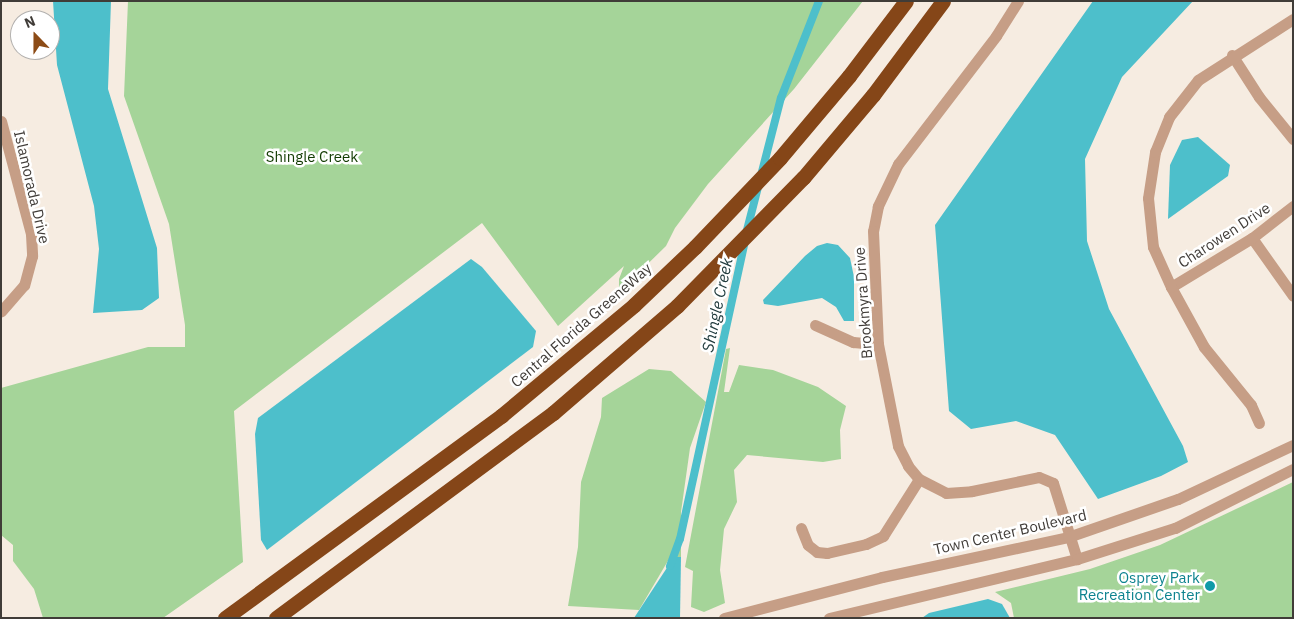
<!DOCTYPE html>
<html>
<head>
<meta charset="utf-8">
<style>
  body { margin:0 }
  #map { position:relative; width:1294px; height:619px; overflow:hidden; background:#f6ece1; font-family:"IBM Plex Sans",sans-serif }
  div>[style] { position:absolute }
  .green>* { inset:0; background:#a5d499 }
  .water>* { inset:0; background:#4dbfcb }
  .canal>* { height:8px; margin:-4px; padding:0 4px; transform-origin:4px; border-radius:4px; background:#4dbfcb }
  .minor>* { height:11px; margin:-5.5px; padding:0 5.5px; transform-origin:5.5px; border-radius:5.5px; background:#c69e86 }
  .highway>* { height:15px; margin:-7.5px; padding:0 7.5px; transform-origin:7.5px; border-radius:7.5px; background:#854618 }
  .dots>* { width:14px; height:14px; translate:-50% -50%; box-sizing:border-box; border:2px solid #fff; border-radius:50% }
  span { translate:-50% -50%; white-space:nowrap; text-align:center; line-height:1.15; -webkit-text-stroke:5px #fff; paint-order:stroke }
  .park-label { font-size:15px; color:#123b02 }
  .street-label { font-size:15px; color:#403c38 }
  .culture-label { font-size:15px; color:#0d838f }
  .right { translate:-100% -50%; text-align:right }
  .water-label { font-size:16px; color:#223c3e; font-style:italic }
  .frame { position:absolute; inset:0; border:2px solid #403c38; pointer-events:none }
  .north { position:absolute; left:10px; top:10px; width:50px; height:50px; box-sizing:border-box; background:#fff; border:1px solid #b3b1af; border-radius:50%; rotate:338deg; font-size:14px; font-weight:700; line-height:20px; text-align:center; color:#403c38 }
  .north::after { content:''; display:block; margin:auto; width:18px; height:22px; background:#8c4b16; clip-path:polygon(50% 0,100% 100%,50% 72%,0 100%) }
</style>
</head>
<body>
<div id="map">
  <div class="green">
    <i style="clip-path:polygon(128px 1px,863px 1px,794px 89px,708px 184px,675px 228px,666px 246px,619px 292px,619px 279px,624px 266px,558px 326px,482px 223px,234px 411px,243px 562px,163px 618px,43px 618px,34px 589px,13px 561px,13px 545px,1px 535px,1px 388px,148px 347px,185px 347px,185px 325px,169px 224px,124px 96px)"></i>
    <i style="clip-path:polygon(730px 348px,724px 392px,729px 392px,739px 365px,773px 370px,818px 387px,846px 406px,840px 430px,841px 459px,823px 462px,747px 455px,734px 470px,737px 502px,724px 529px,720px 570px,725px 603px,704px 612px,691px 607px,693px 571px,685px 567px,726px 349px)"></i>
    <i style="clip-path:polygon(649px 369px,671px 371px,706px 402px,690px 448px,681px 512px,681px 557px,669px 559px,639px 610px,568px 606px,578px 547px,581px 482px,601px 417px,602px 398px)"></i>
    <i style="clip-path:polygon(1293px 482px,1293px 618px,1014px 618px,1011px 603px,995px 592px,1090px 569px,1160px 545px)"></i>
  </div>
  <div class="water">
    <i style="clip-path:polygon(53px 1px,111px 1px,108px 89px,157px 248px,159px 298px,142px 310px,93px 313px,99px 249px,94px 206px,57px 65px)"></i>
    <i style="clip-path:polygon(1093px 1px,1193px 1px,1122px 77px,1085px 159px,1087px 241px,1109px 309px,1183px 446px,1188px 462px,1161px 476px,1098px 499px,1055px 435px,1016px 421px,971px 429px,949px 411px,935px 225px)"></i>
    <i style="clip-path:polygon(1198px 137px,1230px 165px,1228px 176px,1168px 219px,1170px 165px,1182px 140px)"></i>
    <i style="clip-path:polygon(827px 243px,838px 245px,850px 258px,854px 277px,854px 321px,844px 321px,836px 307px,822px 298px,778px 306px,764px 304px,763px 300px,805px 256px,817px 246px)"></i>
    <i style="clip-path:polygon(471px 259px,482px 267px,536px 331px,533px 347px,267px 550px,261px 540px,255px 434px,258px 418px)"></i>
    <i style="clip-path:polygon(674px 557px,681px 557px,680px 618px,634px 618px)"></i>
    <i style="clip-path:polygon(988px 599px,1002px 604px,1010px 618px,922px 618px,929px 613px)"></i>
  </div>
  <div class="canal">
    <i style="left:747px;top:230px;width:136px;rotate:-75.6deg"></i>
    <i style="left:781px;top:98px;width:104px;rotate:-68.6deg"></i>
    <i style="left:670px;top:566px;width:29px;rotate:-70deg"></i>
    <i style="left:680px;top:539px;width:305px;rotate:-77.7deg"></i>
  </div>
  <div class="minor">
    <i style="left:1018px;top:1px;width:41px;rotate:122.2deg"></i>
    <i style="left:996px;top:36px;width:161px;rotate:127.4deg"></i>
    <i style="left:898px;top:164px;width:47px;rotate:115.5deg"></i>
    <i style="left:878px;top:206px;width:25px;rotate:101deg"></i>
    <i style="left:873px;top:231px;width:113px;rotate:87.5deg"></i>
    <i style="left:878px;top:344px;width:104px;rotate:78.9deg"></i>
    <i style="left:898px;top:446px;width:22px;rotate:63deg"></i>
    <i style="left:908px;top:466px;width:17px;rotate:50deg"></i>
    <i style="left:919px;top:479px;width:30px;rotate:27deg"></i>
    <i style="left:946px;top:493px;width:26px;rotate:-4deg"></i>
    <i style="left:972px;top:491px;width:68px;rotate:-11.8deg"></i>
    <i style="left:1039px;top:477px;width:15px;rotate:23deg"></i>
    <i style="left:1053px;top:483px;width:80px;rotate:72.5deg"></i>
    <i style="left:1232px;top:55px;width:50px;rotate:57.3deg"></i>
    <i style="left:1259px;top:97px;width:54px;rotate:51deg"></i>
    <i style="left:1px;top:121px;width:117px;rotate:75.1deg"></i>
    <i style="left:31px;top:234px;width:22px;rotate:87deg"></i>
    <i style="left:32px;top:256px;width:30px;rotate:105deg"></i>
    <i style="left:24px;top:285px;width:35px;rotate:131deg"></i>
    <i style="left:1252px;top:238px;width:71px;rotate:54.7deg"></i>
    <i style="left:1171px;top:287px;width:95px;rotate:-31.2deg"></i>
    <i style="left:1252px;top:238px;width:52px;rotate:-38deg"></i>
    <i style="left:815px;top:325px;width:42px;rotate:24.1deg"></i>
    <i style="left:853px;top:342px;width:25px;rotate:5deg"></i>
    <i style="left:1259px;top:423px;width:20px;rotate:-114deg"></i>
    <i style="left:1251px;top:405px;width:75px;rotate:-129deg"></i>
    <i style="left:1204px;top:347px;width:68px;rotate:-118.8deg"></i>
    <i style="left:1171px;top:287px;width:44px;rotate:-114.2deg"></i>
    <i style="left:1153px;top:247px;width:49px;rotate:-95.8deg"></i>
    <i style="left:1148px;top:198px;width:47px;rotate:-81.3deg"></i>
    <i style="left:1155px;top:152px;width:38px;rotate:-68deg"></i>
    <i style="left:1169px;top:117px;width:47px;rotate:-51.9deg"></i>
    <i style="left:1198px;top:80px;width:113px;rotate:-32.7deg"></i>
    <i style="left:801px;top:528px;width:18px;rotate:68deg"></i>
    <i style="left:808px;top:545px;width:11px;rotate:38deg"></i>
    <i style="left:817px;top:552px;width:10px;rotate:6deg"></i>
    <i style="left:827px;top:553px;width:40px;rotate:-13deg"></i>
    <i style="left:866px;top:544px;width:19px;rotate:-25deg"></i>
    <i style="left:883px;top:536px;width:67px;rotate:-57.7deg"></i>
    <i style="left:724px;top:618px;width:163px;rotate:-14.5deg"></i>
    <i style="left:882px;top:577px;width:190px;rotate:-12.1deg"></i>
    <i style="left:1068px;top:537px;width:116px;rotate:-19.1deg"></i>
    <i style="left:1178px;top:499px;width:127px;rotate:-25.2deg"></i>
    <i style="left:829px;top:618px;width:255px;rotate:-13.4deg"></i>
    <i style="left:1077px;top:559px;width:103px;rotate:-17.6deg"></i>
    <i style="left:1175px;top:528px;width:132px;rotate:-26.6deg"></i>
  </div>
  <div class="highway">
    <i style="left:225px;top:618px;width:342px;rotate:-36.2deg"></i>
    <i style="left:501px;top:416px;width:173px;rotate:-39.8deg"></i>
    <i style="left:634px;top:305px;width:84px;rotate:-43.6deg"></i>
    <i style="left:695px;top:247px;width:123px;rotate:-46.3deg"></i>
    <i style="left:780px;top:158px;width:107px;rotate:-49.9deg"></i>
    <i style="left:849px;top:76px;width:94px;rotate:-52.8deg"></i>
    <i style="left:276px;top:618px;width:345px;rotate:-36.5deg"></i>
    <i style="left:553px;top:413px;width:164px;rotate:-40.8deg"></i>
    <i style="left:677px;top:306px;width:180px;rotate:-45.5deg"></i>
    <i style="left:803px;top:178px;width:109px;rotate:-49.9deg"></i>
    <i style="left:873px;top:95px;width:117px;rotate:-53.3deg"></i>
  </div>
  <div class="dots">
    <i style="left:1210px;top:586px;background:#0f9aa8"></i>
  </div>
  <div class="park-label">
    <span style="left:312px;top:157px">Shingle Creek</span>
  </div>
  <div class="street-label">
    <span style="left:32px;top:187px;rotate:77deg">Islamorada Drive</span>
    <span style="left:1224px;top:235px;rotate:-33deg">Charowen Drive</span>
    <span style="left:863px;top:303px;rotate:-94deg">Brookmyra Drive</span>
    <span style="left:581px;top:325px;rotate:-41deg">Central Florida GreeneWay</span>
    <span style="left:1010px;top:532px;rotate:-13deg">Town Center Boulevard</span>
  </div>
  <div class="culture-label">
    <span class="right" style="left:1200px;top:586px">Osprey Park<br>Recreation Center</span>
  </div>
  <div class="water-label">
    <span style="left:717px;top:305px;rotate:-78deg">Shingle Creek</span>
  </div>
  <div class="frame"></div>
  <div class="north">N</div>
</div>
</body>
</html>
